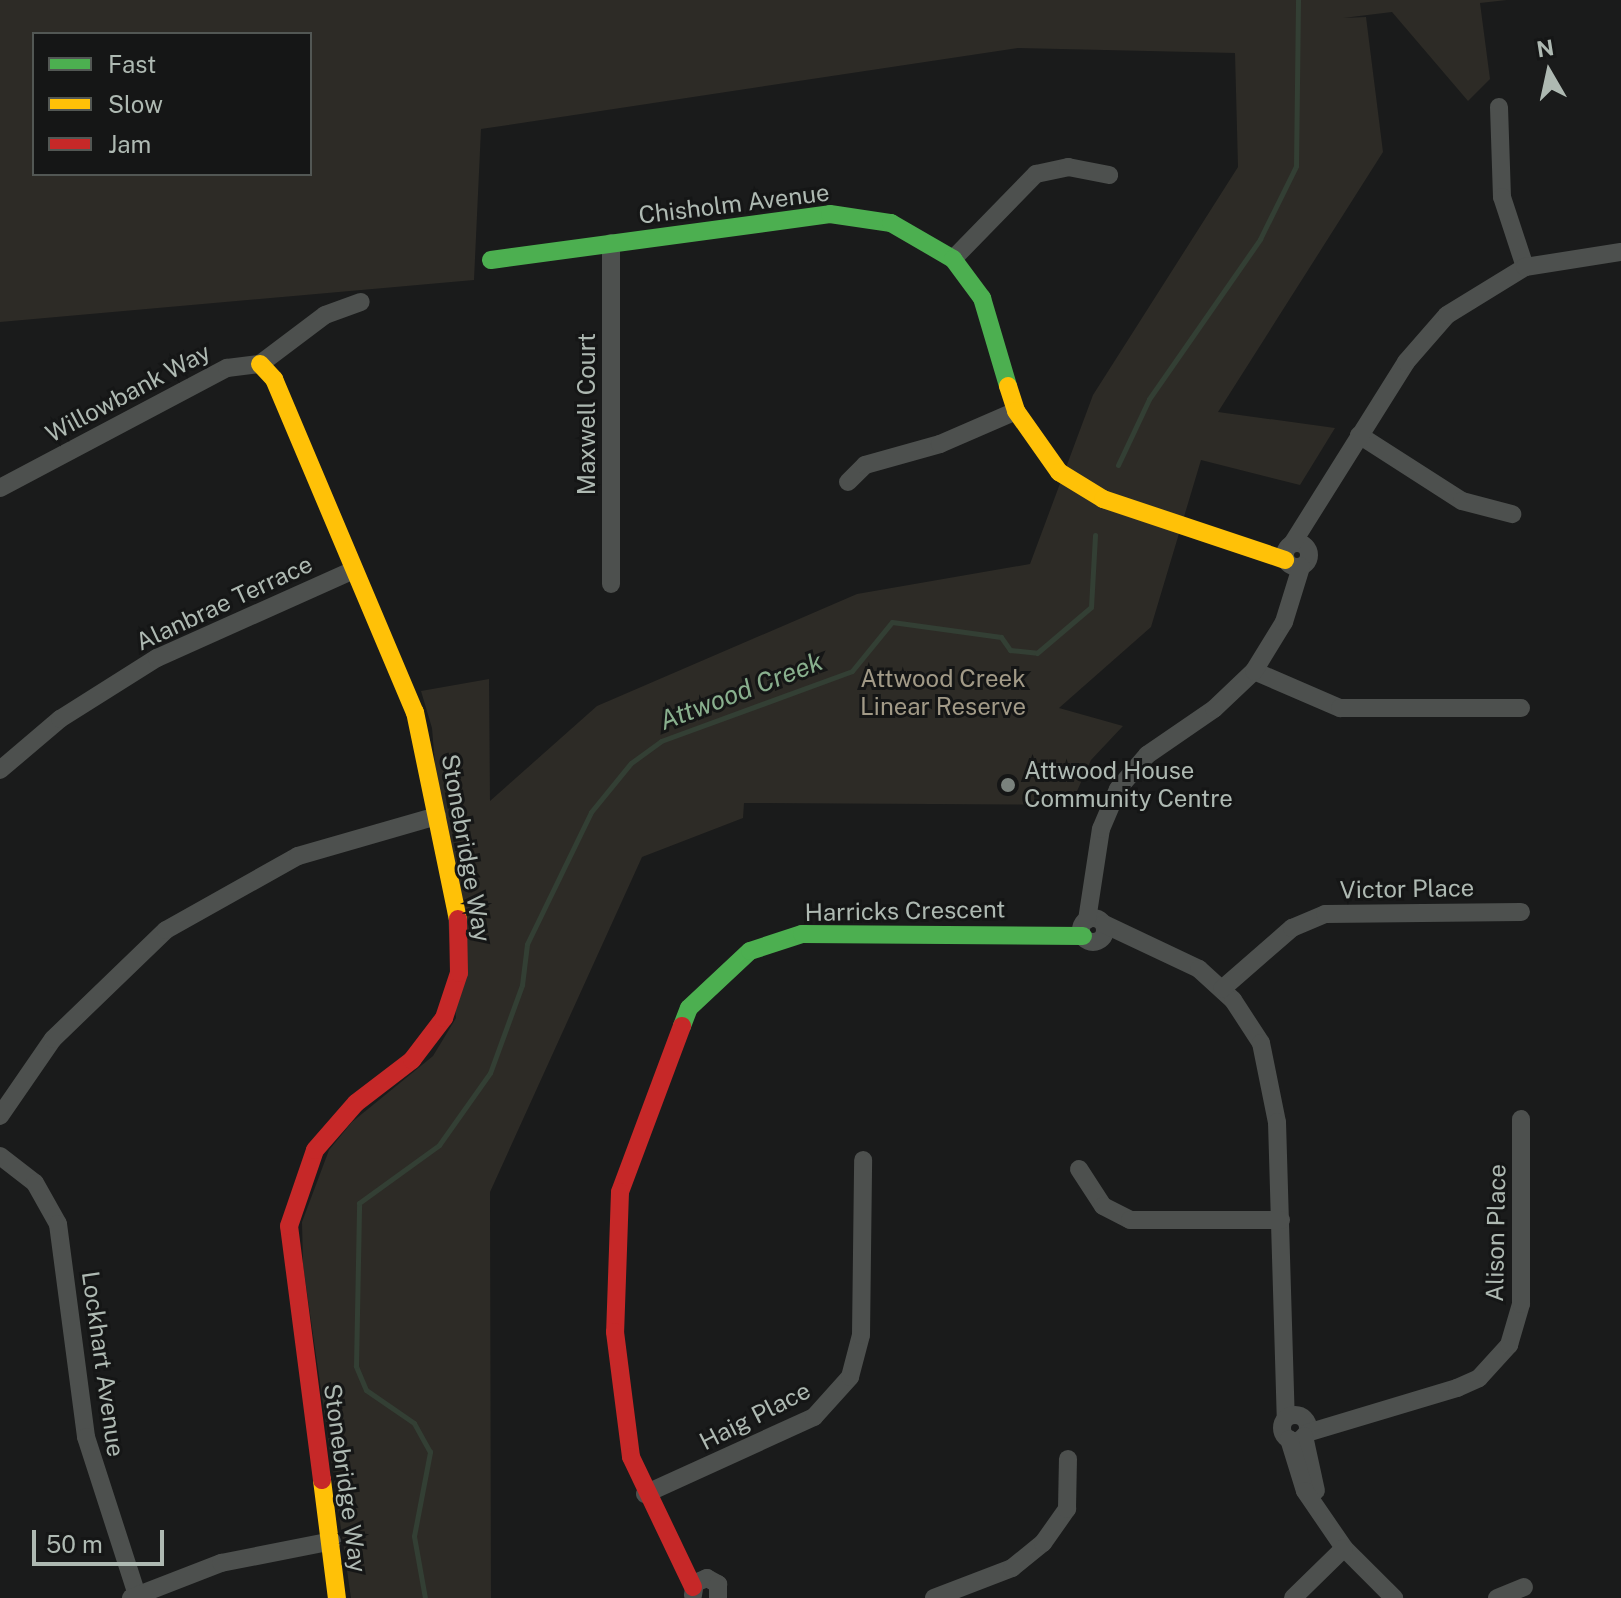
<!DOCTYPE html>
<html>
<head>
<meta charset="utf-8">
<style>
  body { margin:0 }
  #map { position:relative; width:1621px; height:1598px; overflow:hidden; background:#1a1b1b; font-family:"Public Sans",sans-serif }
  div>[style] { position:absolute }
  .green>* { inset:0; background:#2d2b26 }
  .stream>* { height:5px; margin:-2.5px; padding:0 2.5px; transform-origin:2.5px; border-radius:2.5px; background:#333f34 }
  .street>* { height:18px; margin:-9px; padding:0 9px; transform-origin:9px; border-radius:9px; background:#4d504e }
  .street>.ring { margin:-9px; padding:0; box-sizing:content-box; background:none; border:18px solid #4d504e; border-radius:50% }
  .fast>* { height:18px; margin:-9px; padding:0 9px; transform-origin:9px; border-radius:9px; background:#4caf50 }
  .slow>* { height:18px; margin:-9px; padding:0 9px; transform-origin:9px; border-radius:9px; background:#ffc107 }
  .jam>* { height:18px; margin:-9px; padding:0 9px; transform-origin:9px; border-radius:9px; background:#c62828 }
  .dots>* { width:22px; height:22px; translate:-50% -50%; box-sizing:border-box; border:4px solid #151616; border-radius:50% }
  span { translate:-50% -50%; white-space:nowrap; text-align:center; line-height:1.15; -webkit-text-stroke:6px #151616; paint-order:stroke }
  .street-label { font-size:24px; color:#aeb9b2 }
  .park-label { font-size:24px; color:#a29a87 }
  .poi-label { font-size:24px; color:#aeb9b2 }
  .left { translate:0 -50%; text-align:left }
  .water-label { font-size:26px; color:#89b08e; font-style:italic }
  .legend { position:absolute; left:32px; top:32px; width:280px; height:144px; box-sizing:border-box; background:#151616; border:2px solid #525754; margin:0; padding:10px 14px; list-style:none; font-size:24px; color:#aeb9b2 }
  .legend li { display:flex; align-items:center; gap:16px; height:40px }
  .legend b { width:40px; border:2px solid #525754 }
  .north { position:absolute; left:1509px; top:32px; width:80px; height:80px; -webkit-text-stroke:6px #151616; paint-order:stroke; rotate:351deg; font-size:22px; font-weight:700; line-height:32px; text-align:center; color:#aeb9b2 }
  .north::after { content:''; display:block; margin:auto; width:28px; height:36px; background:#aeb9b2; clip-path:polygon(50% 0,100% 100%,50% 72%,0 100%) }
  .scale { position:absolute; left:32px; top:1530px; width:132px; height:36px; box-sizing:border-box; border:4px solid #aeb9b2; border-top:0; padding-left:10px; font-size:24px; line-height:28px; white-space:nowrap; color:#aeb9b2; -webkit-text-stroke:6px #151616; paint-order:stroke }
</style>
</head>
<body>
<div id="map">
  <div class="green">
    <i style="clip-path:polygon(evenodd,0 0,1507px 0,1480px 3px,1490px 79px,1468px 101px,1392px 12px,1343px 18px,1366px 17px,1383px 152px,1218px 412px,1335px 428px,1300px 485px,1201px 460px,1151px 627px,1059px 708px,1123px 726px,1091px 760px,1073px 800px,1083px 805px,744px 803px,743px 818px,642px 857px,490px 1192px,491px 1598px,351px 1598px,303px 1265px,302px 1222px,329px 1150px,352px 1122px,433px 1056px,456px 1018px,432px 728px,421px 691px,489px 679px,490px 801px,597px 706px,857px 594px,1030px 564px,1093px 395px,1238px 167px,1235px 53px,1018px 48px,481px 129px,474px 280px,0 322px,0 0,34px 34px,310px 34px,310px 174px,34px 174px,34px 34px)"></i>
  </div>
  <div class="stream">
    <i style="left:1118px;top:465px;width:73px;rotate:-64.8deg"></i>
    <i style="left:1149px;top:399px;width:195px;rotate:-55.2deg"></i>
    <i style="left:1260px;top:239px;width:81px;rotate:-63.7deg"></i>
    <i style="left:1296px;top:166px;width:166px;rotate:-89.3deg"></i>
    <i style="left:425px;top:1598px;width:63px;rotate:-100.1deg"></i>
    <i style="left:414px;top:1536px;width:86px;rotate:-79.2deg"></i>
    <i style="left:430px;top:1452px;width:33px;rotate:-119deg"></i>
    <i style="left:414px;top:1423px;width:58px;rotate:-145.5deg"></i>
    <i style="left:366px;top:1390px;width:26px;rotate:-113deg"></i>
    <i style="left:356px;top:1366px;width:163px;rotate:-88.9deg"></i>
    <i style="left:359px;top:1203px;width:99px;rotate:-35.9deg"></i>
    <i style="left:439px;top:1145px;width:88px;rotate:-54.7deg"></i>
    <i style="left:490px;top:1073px;width:94px;rotate:-70deg"></i>
    <i style="left:522px;top:985px;width:41px;rotate:-83deg"></i>
    <i style="left:527px;top:944px;width:147px;rotate:-64.1deg"></i>
    <i style="left:591px;top:812px;width:63px;rotate:-50.8deg"></i>
    <i style="left:631px;top:763px;width:37px;rotate:-36deg"></i>
    <i style="left:661px;top:741px;width:203px;rotate:-20.1deg"></i>
    <i style="left:852px;top:671px;width:63px;rotate:-50.8deg"></i>
    <i style="left:892px;top:622px;width:110px;rotate:7.8deg"></i>
    <i style="left:1001px;top:637px;width:16px;rotate:55deg"></i>
    <i style="left:1010px;top:650px;width:27px;rotate:6deg"></i>
    <i style="left:1037px;top:653px;width:71px;rotate:-40.4deg"></i>
    <i style="left:1091px;top:607px;width:72px;rotate:-86.8deg"></i>
  </div>
  <div class="street">
    <i style="left:1499px;top:107px;width:90px;rotate:88.1deg"></i>
    <i style="left:1502px;top:197px;width:74px;rotate:71.8deg"></i>
    <i style="left:611px;top:243px;width:341px;rotate:90deg"></i>
    <i style="left:953px;top:259px;width:119px;rotate:-45.7deg"></i>
    <i style="left:1036px;top:174px;width:33px;rotate:-12deg"></i>
    <i style="left:1068px;top:167px;width:42px;rotate:11deg"></i>
    <i style="left:1359px;top:435px;width:122px;rotate:32.7deg"></i>
    <i style="left:1462px;top:501px;width:52px;rotate:14.6deg"></i>
    <i style="left:848px;top:482px;width:24px;rotate:-45deg"></i>
    <i style="left:865px;top:465px;width:78px;rotate:-15.6deg"></i>
    <i style="left:940px;top:444px;width:83px;rotate:-23.5deg"></i>
    <i style="left:0;top:488px;width:257px;rotate:-27.9deg"></i>
    <i style="left:227px;top:368px;width:33px;rotate:-7deg"></i>
    <i style="left:260px;top:364px;width:81px;rotate:-37deg"></i>
    <i style="left:325px;top:315px;width:38px;rotate:-20deg"></i>
    <i class="ring" style="left:1285px;top:543px;width:6px;height:6px"></i>
    <i style="left:1292px;top:544px;width:215px;rotate:-57.9deg"></i>
    <i style="left:1406px;top:362px;width:62px;rotate:-48.9deg"></i>
    <i style="left:1447px;top:315px;width:92px;rotate:-31.6deg"></i>
    <i style="left:1525px;top:267px;width:97px;rotate:-8.9deg"></i>
    <i style="left:1254px;top:671px;width:94px;rotate:23.3deg"></i>
    <i style="left:1340px;top:708px;width:181px"></i>
    <i style="left:0;top:770px;width:79px;rotate:-40.4deg"></i>
    <i style="left:60px;top:719px;width:115px;rotate:-32.2deg"></i>
    <i style="left:157px;top:658px;width:216px;rotate:-24.1deg"></i>
    <i class="ring" style="left:1081px;top:918px;width:6px;height:6px"></i>
    <i style="left:1087px;top:920px;width:92px;rotate:-81.3deg"></i>
    <i style="left:1101px;top:829px;width:43px;rotate:-67deg"></i>
    <i style="left:1118px;top:789px;width:45px;rotate:-49.5deg"></i>
    <i style="left:1147px;top:755px;width:81px;rotate:-34.5deg"></i>
    <i style="left:1214px;top:709px;width:55px;rotate:-43.5deg"></i>
    <i style="left:1254px;top:671px;width:57px;rotate:-58.5deg"></i>
    <i style="left:1284px;top:622px;width:58px;rotate:-72.8deg"></i>
    <i style="left:1104px;top:924px;width:105px;rotate:25.3deg"></i>
    <i style="left:1199px;top:969px;width:46px;rotate:42.4deg"></i>
    <i style="left:1233px;top:1000px;width:51px;rotate:56.9deg"></i>
    <i style="left:1261px;top:1043px;width:81px;rotate:78.6deg"></i>
    <i style="left:1277px;top:1122px;width:296px;rotate:88.3deg"></i>
    <i style="left:1222px;top:989px;width:93px;rotate:-41.1deg"></i>
    <i style="left:1292px;top:928px;width:36px;rotate:-23deg"></i>
    <i style="left:1325px;top:914px;width:196px;rotate:-0.6deg"></i>
    <i style="left:0;top:1116px;width:93px;rotate:-55.5deg"></i>
    <i style="left:53px;top:1039px;width:157px;rotate:-44deg"></i>
    <i style="left:166px;top:930px;width:151px;rotate:-29.3deg"></i>
    <i style="left:298px;top:856px;width:145px;rotate:-16.1deg"></i>
    <i style="left:0;top:1156px;width:44px;rotate:37.6deg"></i>
    <i style="left:35px;top:1183px;width:47px;rotate:60.7deg"></i>
    <i style="left:58px;top:1224px;width:215px;rotate:82.5deg"></i>
    <i style="left:86px;top:1437px;width:166px;rotate:72.1deg"></i>
    <i style="left:1079px;top:1169px;width:44px;rotate:57deg"></i>
    <i style="left:1103px;top:1206px;width:30px;rotate:27deg"></i>
    <i style="left:1130px;top:1220px;width:151px"></i>
    <i class="ring" style="left:1282px;top:1415px;width:8px;height:8px"></i>
    <i style="left:1307px;top:1433px;width:157px;rotate:-16.7deg"></i>
    <i style="left:1457px;top:1388px;width:24px;rotate:-24deg"></i>
    <i style="left:1479px;top:1378px;width:45px;rotate:-47.7deg"></i>
    <i style="left:1509px;top:1345px;width:43px;rotate:-73.7deg"></i>
    <i style="left:1521px;top:1304px;width:185px;rotate:-90deg"></i>
    <i style="left:1304px;top:1436px;width:56px;rotate:77.7deg"></i>
    <i style="left:1289px;top:1439px;width:54px;rotate:72.9deg"></i>
    <i style="left:1305px;top:1491px;width:69px;rotate:55.6deg"></i>
    <i style="left:1344px;top:1548px;width:71px;rotate:45deg"></i>
    <i style="left:645px;top:1494px;width:186px;rotate:-24.5deg"></i>
    <i style="left:814px;top:1417px;width:54px;rotate:-48deg"></i>
    <i style="left:850px;top:1377px;width:43px;rotate:-75.3deg"></i>
    <i style="left:861px;top:1335px;width:175px;rotate:-89.3deg"></i>
    <i style="left:693px;top:1595px;width:12px;rotate:-81deg"></i>
    <i style="left:695px;top:1583px;width:13px;rotate:-23deg"></i>
    <i style="left:707px;top:1578px;width:13px;rotate:29deg"></i>
    <i style="left:718px;top:1584px;width:14px;rotate:90deg"></i>
    <i style="left:131px;top:1598px;width:97px;rotate:-21.3deg"></i>
    <i style="left:221px;top:1563px;width:113px;rotate:-11.2deg"></i>
    <i style="left:934px;top:1598px;width:84px;rotate:-21deg"></i>
    <i style="left:1012px;top:1568px;width:40px;rotate:-39deg"></i>
    <i style="left:1043px;top:1543px;width:42px;rotate:-54.8deg"></i>
    <i style="left:1067px;top:1509px;width:50px;rotate:-88.9deg"></i>
    <i style="left:1293px;top:1598px;width:71px;rotate:-44.4deg"></i>
    <i style="left:1497px;top:1598px;width:29px;rotate:-22deg"></i>
  </div>
  <div class="fast">
    <i style="left:491px;top:260px;width:342px;rotate:-7.7deg"></i>
    <i style="left:830px;top:214px;width:62px;rotate:8.4deg"></i>
    <i style="left:891px;top:223px;width:72px;rotate:30.1deg"></i>
    <i style="left:953px;top:259px;width:49px;rotate:53.4deg"></i>
    <i style="left:982px;top:298px;width:92px;rotate:73.5deg"></i>
    <i style="left:682px;top:1026px;width:19px;rotate:-69deg"></i>
    <i style="left:689px;top:1008px;width:83px;rotate:-43.1deg"></i>
    <i style="left:750px;top:951px;width:55px;rotate:-18.1deg"></i>
    <i style="left:802px;top:934px;width:281px;rotate:0.4deg"></i>
  </div>
  <div class="slow">
    <i style="left:260px;top:364px;width:21px;rotate:47deg"></i>
    <i style="left:274px;top:379px;width:362px;rotate:67.1deg"></i>
    <i style="left:415px;top:712px;width:211px;rotate:78.3deg"></i>
    <i style="left:1008px;top:386px;width:26px;rotate:72deg"></i>
    <i style="left:1016px;top:411px;width:75px;rotate:54.8deg"></i>
    <i style="left:1059px;top:472px;width:52px;rotate:31.5deg"></i>
    <i style="left:1103px;top:499px;width:192px;rotate:18.5deg"></i>
    <i style="left:322px;top:1480px;width:119px;rotate:82.8deg"></i>
  </div>
  <div class="jam">
    <i style="left:682px;top:1026px;width:177px;rotate:110.5deg"></i>
    <i style="left:620px;top:1192px;width:140px;rotate:92deg"></i>
    <i style="left:615px;top:1332px;width:126px;rotate:82.7deg"></i>
    <i style="left:631px;top:1457px;width:144px;rotate:64.5deg"></i>
    <i style="left:322px;top:1480px;width:256px;rotate:-97.4deg"></i>
    <i style="left:289px;top:1226px;width:80px;rotate:-71.1deg"></i>
    <i style="left:315px;top:1150px;width:62px;rotate:-48.9deg"></i>
    <i style="left:356px;top:1103px;width:71px;rotate:-37.5deg"></i>
    <i style="left:412px;top:1060px;width:53px;rotate:-52.7deg"></i>
    <i style="left:444px;top:1018px;width:47px;rotate:-71.6deg"></i>
    <i style="left:459px;top:973px;width:54px;rotate:-91.1deg"></i>
  </div>
  <div class="dots">
    <i style="left:1008px;top:785px;background:#7a827d"></i>
  </div>
  <div class="street-label">
    <span style="left:734px;top:204px;rotate:-7deg">Chisholm Avenue</span>
    <span style="left:128px;top:393px;rotate:-28deg">Willowbank Way</span>
    <span style="left:587px;top:414px;rotate:-90deg">Maxwell Court</span>
    <span style="left:224px;top:603px;rotate:-25deg">Alanbrae Terrace</span>
    <span style="left:466px;top:848px;rotate:80deg">Stonebridge Way</span>
    <span style="left:1407px;top:889px;rotate:-1deg">Victor Place</span>
    <span style="left:905px;top:911px;rotate:-1deg">Harricks Crescent</span>
    <span style="left:1496px;top:1233px;rotate:-89deg">Alison Place</span>
    <span style="left:103px;top:1364px;rotate:82deg">Lockhart Avenue</span>
    <span style="left:755px;top:1416px;rotate:-27deg">Haig Place</span>
    <span style="left:345px;top:1478px;rotate:82deg">Stonebridge Way</span>
  </div>
  <div class="park-label">
    <span style="left:943px;top:693px">Attwood Creek<br>Linear Reserve</span>
  </div>
  <div class="poi-label">
    <span class="left" style="left:1024px;top:785px">Attwood House<br>Community Centre</span>
  </div>
  <div class="water-label">
    <span style="left:741px;top:691px;rotate:-21deg">Attwood Creek</span>
  </div>
  <ul class="legend">
  <li><b style="height:10px;background:#4caf50"></b>Fast</li>
  <li><b style="height:10px;background:#ffc107"></b>Slow</li>
  <li><b style="height:10px;background:#c62828"></b>Jam</li>
  </ul>
  <div class="north">N</div>
  <div class="scale">50 m</div>
</div>
</body>
</html>
